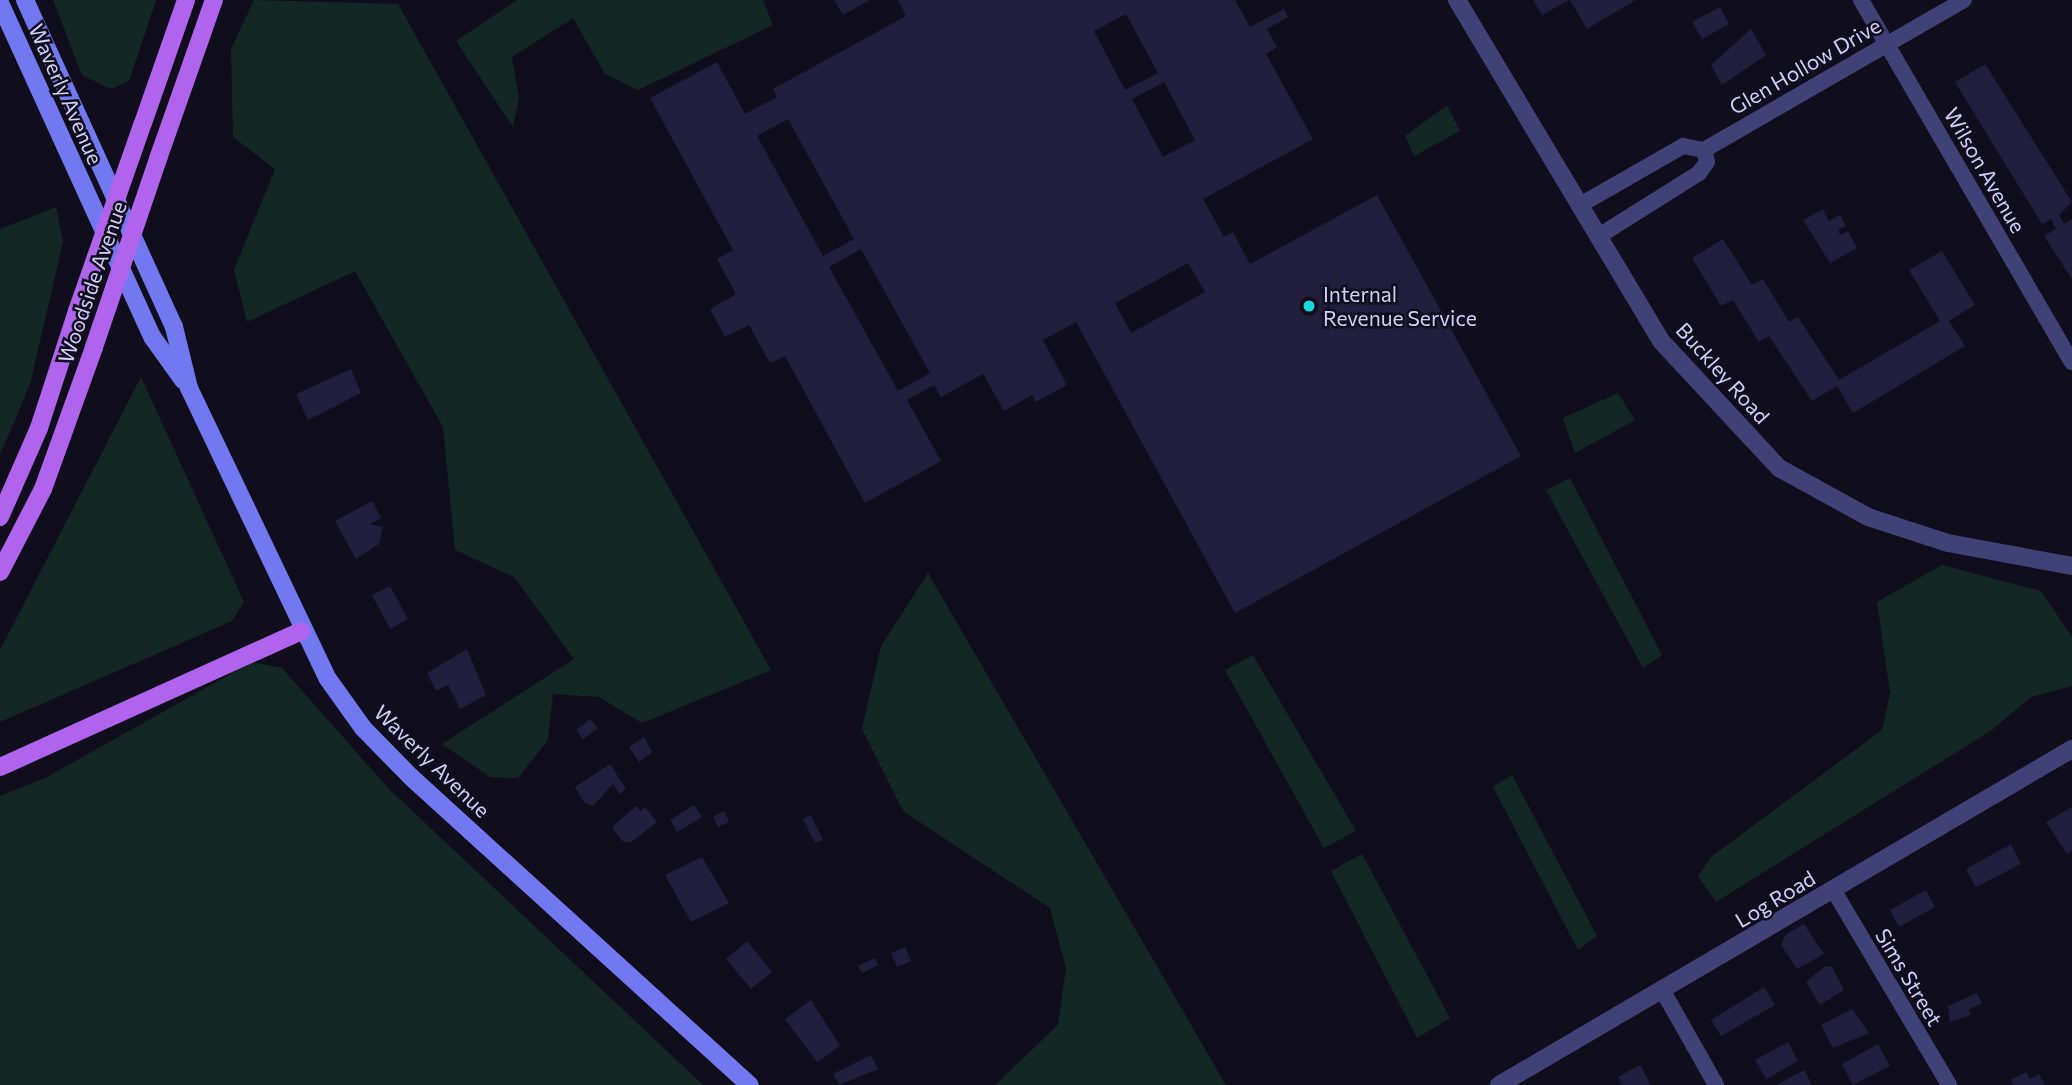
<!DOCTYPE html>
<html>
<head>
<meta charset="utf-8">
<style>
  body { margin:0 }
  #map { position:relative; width:2072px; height:1085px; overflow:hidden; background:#100e1d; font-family:Commissioner,sans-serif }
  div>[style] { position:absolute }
  .green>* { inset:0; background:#122724 }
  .building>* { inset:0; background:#211d3c }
  .minor>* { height:16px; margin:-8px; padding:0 8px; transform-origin:8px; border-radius:8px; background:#3f4177 }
  .tertiary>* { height:18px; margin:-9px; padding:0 9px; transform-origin:9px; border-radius:9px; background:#3f4177 }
  .secondary>* { height:18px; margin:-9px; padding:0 9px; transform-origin:9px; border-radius:9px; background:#7278ef }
  .primary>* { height:18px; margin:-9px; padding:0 9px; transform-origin:9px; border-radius:9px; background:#b064ed }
  .primary-bridge>* { height:18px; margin:-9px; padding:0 9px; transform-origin:9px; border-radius:9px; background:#b064ed }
  .dots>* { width:19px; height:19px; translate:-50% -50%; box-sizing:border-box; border:4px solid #100e1d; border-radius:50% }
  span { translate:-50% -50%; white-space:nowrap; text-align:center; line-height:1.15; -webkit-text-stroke:5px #100e1d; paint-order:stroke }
  .street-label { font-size:21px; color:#d2d0fa }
  .poi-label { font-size:21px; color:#d2d0fa }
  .left { translate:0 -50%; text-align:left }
</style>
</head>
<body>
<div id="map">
  <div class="green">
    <i style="clip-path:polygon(53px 0,156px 0,129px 81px,111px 89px,82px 75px)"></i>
    <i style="clip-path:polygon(254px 0,398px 4px,771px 670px,642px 723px,599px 697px,553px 694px,548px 740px,518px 778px,490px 777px,442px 744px,574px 659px,514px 577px,455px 550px,443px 427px,355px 271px,247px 322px,234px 270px,275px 169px,233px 137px,231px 49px)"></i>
    <i style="clip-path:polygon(517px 0,763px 0,773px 25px,638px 90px,605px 74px,573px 18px,512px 57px,519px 98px,513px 127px,456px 41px)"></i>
    <i style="clip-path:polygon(1447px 105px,1460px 131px,1414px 156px,1405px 136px)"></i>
    <i style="clip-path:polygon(56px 207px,63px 242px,30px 384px,0 455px,0 229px)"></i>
    <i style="clip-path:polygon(141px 377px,244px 602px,232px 621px,0 722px,0 650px)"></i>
    <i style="clip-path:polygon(1618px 393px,1635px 420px,1575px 453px,1563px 418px)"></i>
    <i style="clip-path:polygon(1570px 478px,1662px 655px,1643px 668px,1546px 490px)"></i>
    <i style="clip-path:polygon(1942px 565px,2041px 591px,2072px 637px,2072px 686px,2031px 697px,1992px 730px,1716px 902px,1698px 876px,1711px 857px,1882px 730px,1890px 693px,1877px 602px)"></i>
    <i style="clip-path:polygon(928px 573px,1226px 1085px,995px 1085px,1058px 1025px,1066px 968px,1050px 908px,903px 811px,862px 729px,881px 646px)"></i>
    <i style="clip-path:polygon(1253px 655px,1356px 831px,1324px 848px,1225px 670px)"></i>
    <i style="clip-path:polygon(252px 662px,282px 668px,388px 788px,703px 1085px,0 1085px,0 796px,45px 778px)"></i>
    <i style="clip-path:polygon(1512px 775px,1597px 936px,1578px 950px,1493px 787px)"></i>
    <i style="clip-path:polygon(1362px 854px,1450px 1018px,1417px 1038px,1331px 871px)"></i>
  </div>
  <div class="building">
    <i style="clip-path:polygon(834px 0,870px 0,843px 15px)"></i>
    <i style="clip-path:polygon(evenodd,898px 0,1235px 0,1250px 27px,1284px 9px,1288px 17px,1267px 29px,1277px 47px,1266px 54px,1313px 139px,1203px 199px,1224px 237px,1233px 232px,1250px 264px,1377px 195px,1521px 456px,1235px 613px,1076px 322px,1043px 340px,1067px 385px,1036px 402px,1032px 395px,1004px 411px,983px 374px,941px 397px,934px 385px,907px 400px,941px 461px,865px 503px,785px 356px,770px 363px,749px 325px,725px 337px,710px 309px,736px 294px,717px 259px,733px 250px,650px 98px,717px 62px,745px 114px,777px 97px,773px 89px,906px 16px,898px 0,1126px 14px,1158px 73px,1125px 90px,1094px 31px,1126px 14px,898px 0,1164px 82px,1195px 140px,1163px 157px,1132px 99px,1164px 82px,898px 0,788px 119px,854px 239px,823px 256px,757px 136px,788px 119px,898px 0,861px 249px,930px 373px,898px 391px,829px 267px,861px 249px,898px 0,1188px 263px,1205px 292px,1131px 333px,1115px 303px,1188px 263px)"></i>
    <i style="clip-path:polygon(1533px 0,1569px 0,1542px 15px)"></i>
    <i style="clip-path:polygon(1570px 0,1636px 0,1587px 29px)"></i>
    <i style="clip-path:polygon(1720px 7px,1729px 24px,1702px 39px,1692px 22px)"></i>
    <i style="clip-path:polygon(1751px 29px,1766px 55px,1722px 85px,1711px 65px)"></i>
    <i style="clip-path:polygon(1985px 64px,2072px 202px,2059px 215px,2064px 224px,2072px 219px,2072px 279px,2044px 236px,2056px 229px,2051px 219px,2042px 224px,1955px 82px)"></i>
    <i style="clip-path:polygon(1823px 209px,1829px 221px,1840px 215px,1846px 226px,1838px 230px,1840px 235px,1848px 231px,1857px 248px,1830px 263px,1803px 220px)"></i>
    <i style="clip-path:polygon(1723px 239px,1752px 285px,1763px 279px,1789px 322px,1798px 317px,1839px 380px,1940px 321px,1909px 270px,1942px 251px,1975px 305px,1949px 321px,1965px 346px,1853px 413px,1837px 386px,1812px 401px,1769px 336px,1759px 342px,1733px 300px,1721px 306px,1692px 258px)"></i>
    <i style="clip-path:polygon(351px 369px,361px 393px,308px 420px,296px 394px)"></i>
    <i style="clip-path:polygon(372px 501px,381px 518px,370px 524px,383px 527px,379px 544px,356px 559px,335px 521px)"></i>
    <i style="clip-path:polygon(390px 586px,408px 619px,390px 629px,372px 595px)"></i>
    <i style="clip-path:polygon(467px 649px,486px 695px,460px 709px,448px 685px,436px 691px,427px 673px)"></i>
    <i style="clip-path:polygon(590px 719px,598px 728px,583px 739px,576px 730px)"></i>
    <i style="clip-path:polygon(644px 737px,652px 752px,639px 762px,629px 747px)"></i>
    <i style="clip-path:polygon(610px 764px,626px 789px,620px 794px,613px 784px,593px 806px,584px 802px,575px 787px)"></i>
    <i style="clip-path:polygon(694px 805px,702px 817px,677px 832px,670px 820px)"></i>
    <i style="clip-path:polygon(636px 806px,641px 811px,645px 807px,657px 822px,630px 843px,622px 841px,612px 827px)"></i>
    <i style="clip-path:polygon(2072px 807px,2072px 851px,2067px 854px,2046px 822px)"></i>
    <i style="clip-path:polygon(724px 811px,729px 822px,718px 827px,713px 817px)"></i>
    <i style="clip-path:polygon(811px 815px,823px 840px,815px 843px,803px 819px)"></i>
    <i style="clip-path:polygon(2011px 844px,2021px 864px,1976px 887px,1966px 869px)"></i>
    <i style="clip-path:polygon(702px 857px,729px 903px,691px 922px,665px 875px)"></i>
    <i style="clip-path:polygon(1926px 890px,1935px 907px,1899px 927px,1890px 910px)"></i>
    <i style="clip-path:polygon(1804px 924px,1824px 954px,1797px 969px,1781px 945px,1786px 934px)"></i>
    <i style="clip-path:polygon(747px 941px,772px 972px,751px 989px,726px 959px)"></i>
    <i style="clip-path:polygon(905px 947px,911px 961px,897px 967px,891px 953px)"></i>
    <i style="clip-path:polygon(875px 958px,878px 965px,862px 973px,858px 966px)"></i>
    <i style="clip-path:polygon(1825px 966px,1832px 967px,1844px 990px,1820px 1005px,1806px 982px)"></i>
    <i style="clip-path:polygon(1764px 987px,1775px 1005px,1721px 1036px,1711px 1020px)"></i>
    <i style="clip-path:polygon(1977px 993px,1982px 1003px,1968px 1010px,1971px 1015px,1950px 1022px,1948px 1006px)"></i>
    <i style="clip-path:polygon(811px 1000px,840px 1046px,817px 1062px,785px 1019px)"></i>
    <i style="clip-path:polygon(1852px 1009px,1869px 1033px,1833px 1048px,1821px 1025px)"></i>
    <i style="clip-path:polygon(1788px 1042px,1798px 1061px,1766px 1079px,1755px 1060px)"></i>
    <i style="clip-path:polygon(1878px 1044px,1890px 1066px,1853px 1085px,1842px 1064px)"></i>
    <i style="clip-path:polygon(871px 1055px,878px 1069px,839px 1085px,833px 1074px)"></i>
    <i style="clip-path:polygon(1640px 1065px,1651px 1085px,1622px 1085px,1618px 1077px)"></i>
    <i style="clip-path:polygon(1804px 1070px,1812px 1085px,1776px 1085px)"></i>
    <i style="clip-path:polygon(2026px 1072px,2030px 1079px,2039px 1074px,2045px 1085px,2014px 1085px,2011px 1080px)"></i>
  </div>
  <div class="minor">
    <i style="left:1861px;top:0;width:419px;rotate:59.8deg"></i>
    <i style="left:1704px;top:150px;width:300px;rotate:-30deg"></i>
    <i style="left:1580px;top:205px;width:119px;rotate:-29.8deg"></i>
    <i style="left:1683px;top:146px;width:21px;rotate:11deg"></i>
    <i style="left:1704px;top:150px;width:12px;rotate:76deg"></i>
    <i style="left:1707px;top:162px;width:14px;rotate:126deg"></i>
    <i style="left:1699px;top:173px;width:118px;rotate:147.8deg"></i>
    <i style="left:1834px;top:891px;width:226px;rotate:59.3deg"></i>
    <i style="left:1664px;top:993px;width:106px;rotate:60.5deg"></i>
  </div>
  <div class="tertiary">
    <i style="left:1457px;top:0;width:397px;rotate:59.1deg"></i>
    <i style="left:1661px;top:341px;width:173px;rotate:47.1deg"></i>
    <i style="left:1779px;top:468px;width:102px;rotate:28.8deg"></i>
    <i style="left:1868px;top:517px;width:84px;rotate:18deg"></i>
    <i style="left:1948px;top:543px;width:126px;rotate:10.5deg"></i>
    <i style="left:1499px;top:1085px;width:664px;rotate:-30.39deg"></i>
  </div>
  <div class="secondary">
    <i style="left:25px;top:0;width:359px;rotate:65.5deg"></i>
    <i style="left:174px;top:327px;width:63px;rotate:76.2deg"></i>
    <i style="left:189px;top:388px;width:322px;rotate:64.5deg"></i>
    <i style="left:328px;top:679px;width:60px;rotate:54.5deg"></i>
    <i style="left:363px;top:728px;width:69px;rotate:45.6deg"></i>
    <i style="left:411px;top:777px;width:458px;rotate:42.3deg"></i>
    <i style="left:0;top:3px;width:368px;rotate:65.5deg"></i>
    <i style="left:153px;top:338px;width:52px;rotate:54.5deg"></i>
  </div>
  <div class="primary">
    <i style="left:143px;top:123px;width:130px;rotate:-70.7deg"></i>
    <i style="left:159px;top:156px;width:165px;rotate:-70.6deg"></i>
    <i style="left:0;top:517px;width:97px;rotate:-66.3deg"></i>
    <i style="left:39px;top:428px;width:123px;rotate:-72deg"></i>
    <i style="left:0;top:572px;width:93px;rotate:-62.6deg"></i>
    <i style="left:43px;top:489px;width:151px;rotate:-70.2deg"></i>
    <i style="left:0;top:767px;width:330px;rotate:-24.3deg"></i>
  </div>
  <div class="primary-bridge">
    <i style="left:77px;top:311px;width:199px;rotate:-70.7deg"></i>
    <i style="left:94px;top:347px;width:202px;rotate:-71.2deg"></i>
  </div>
  <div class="dots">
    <i style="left:1309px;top:306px;background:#19d7dd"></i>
  </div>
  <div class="street-label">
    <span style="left:1805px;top:66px;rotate:-30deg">Glen Hollow Drive</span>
    <span style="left:66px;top:94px;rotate:66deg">Waverly Avenue</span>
    <span style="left:1985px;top:170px;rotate:60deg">Wilson Avenue</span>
    <span style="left:92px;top:282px;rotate:-71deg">Woodside Avenue</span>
    <span style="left:1723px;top:373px;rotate:48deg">Buckley Road</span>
    <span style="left:432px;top:761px;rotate:44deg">Waverly Avenue</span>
    <span style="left:1775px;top:899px;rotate:-31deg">Log Road</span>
    <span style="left:1909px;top:977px;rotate:59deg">Sims Street</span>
  </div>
  <div class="poi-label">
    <span class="left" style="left:1323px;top:306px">Internal<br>Revenue Service</span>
  </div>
</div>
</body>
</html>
